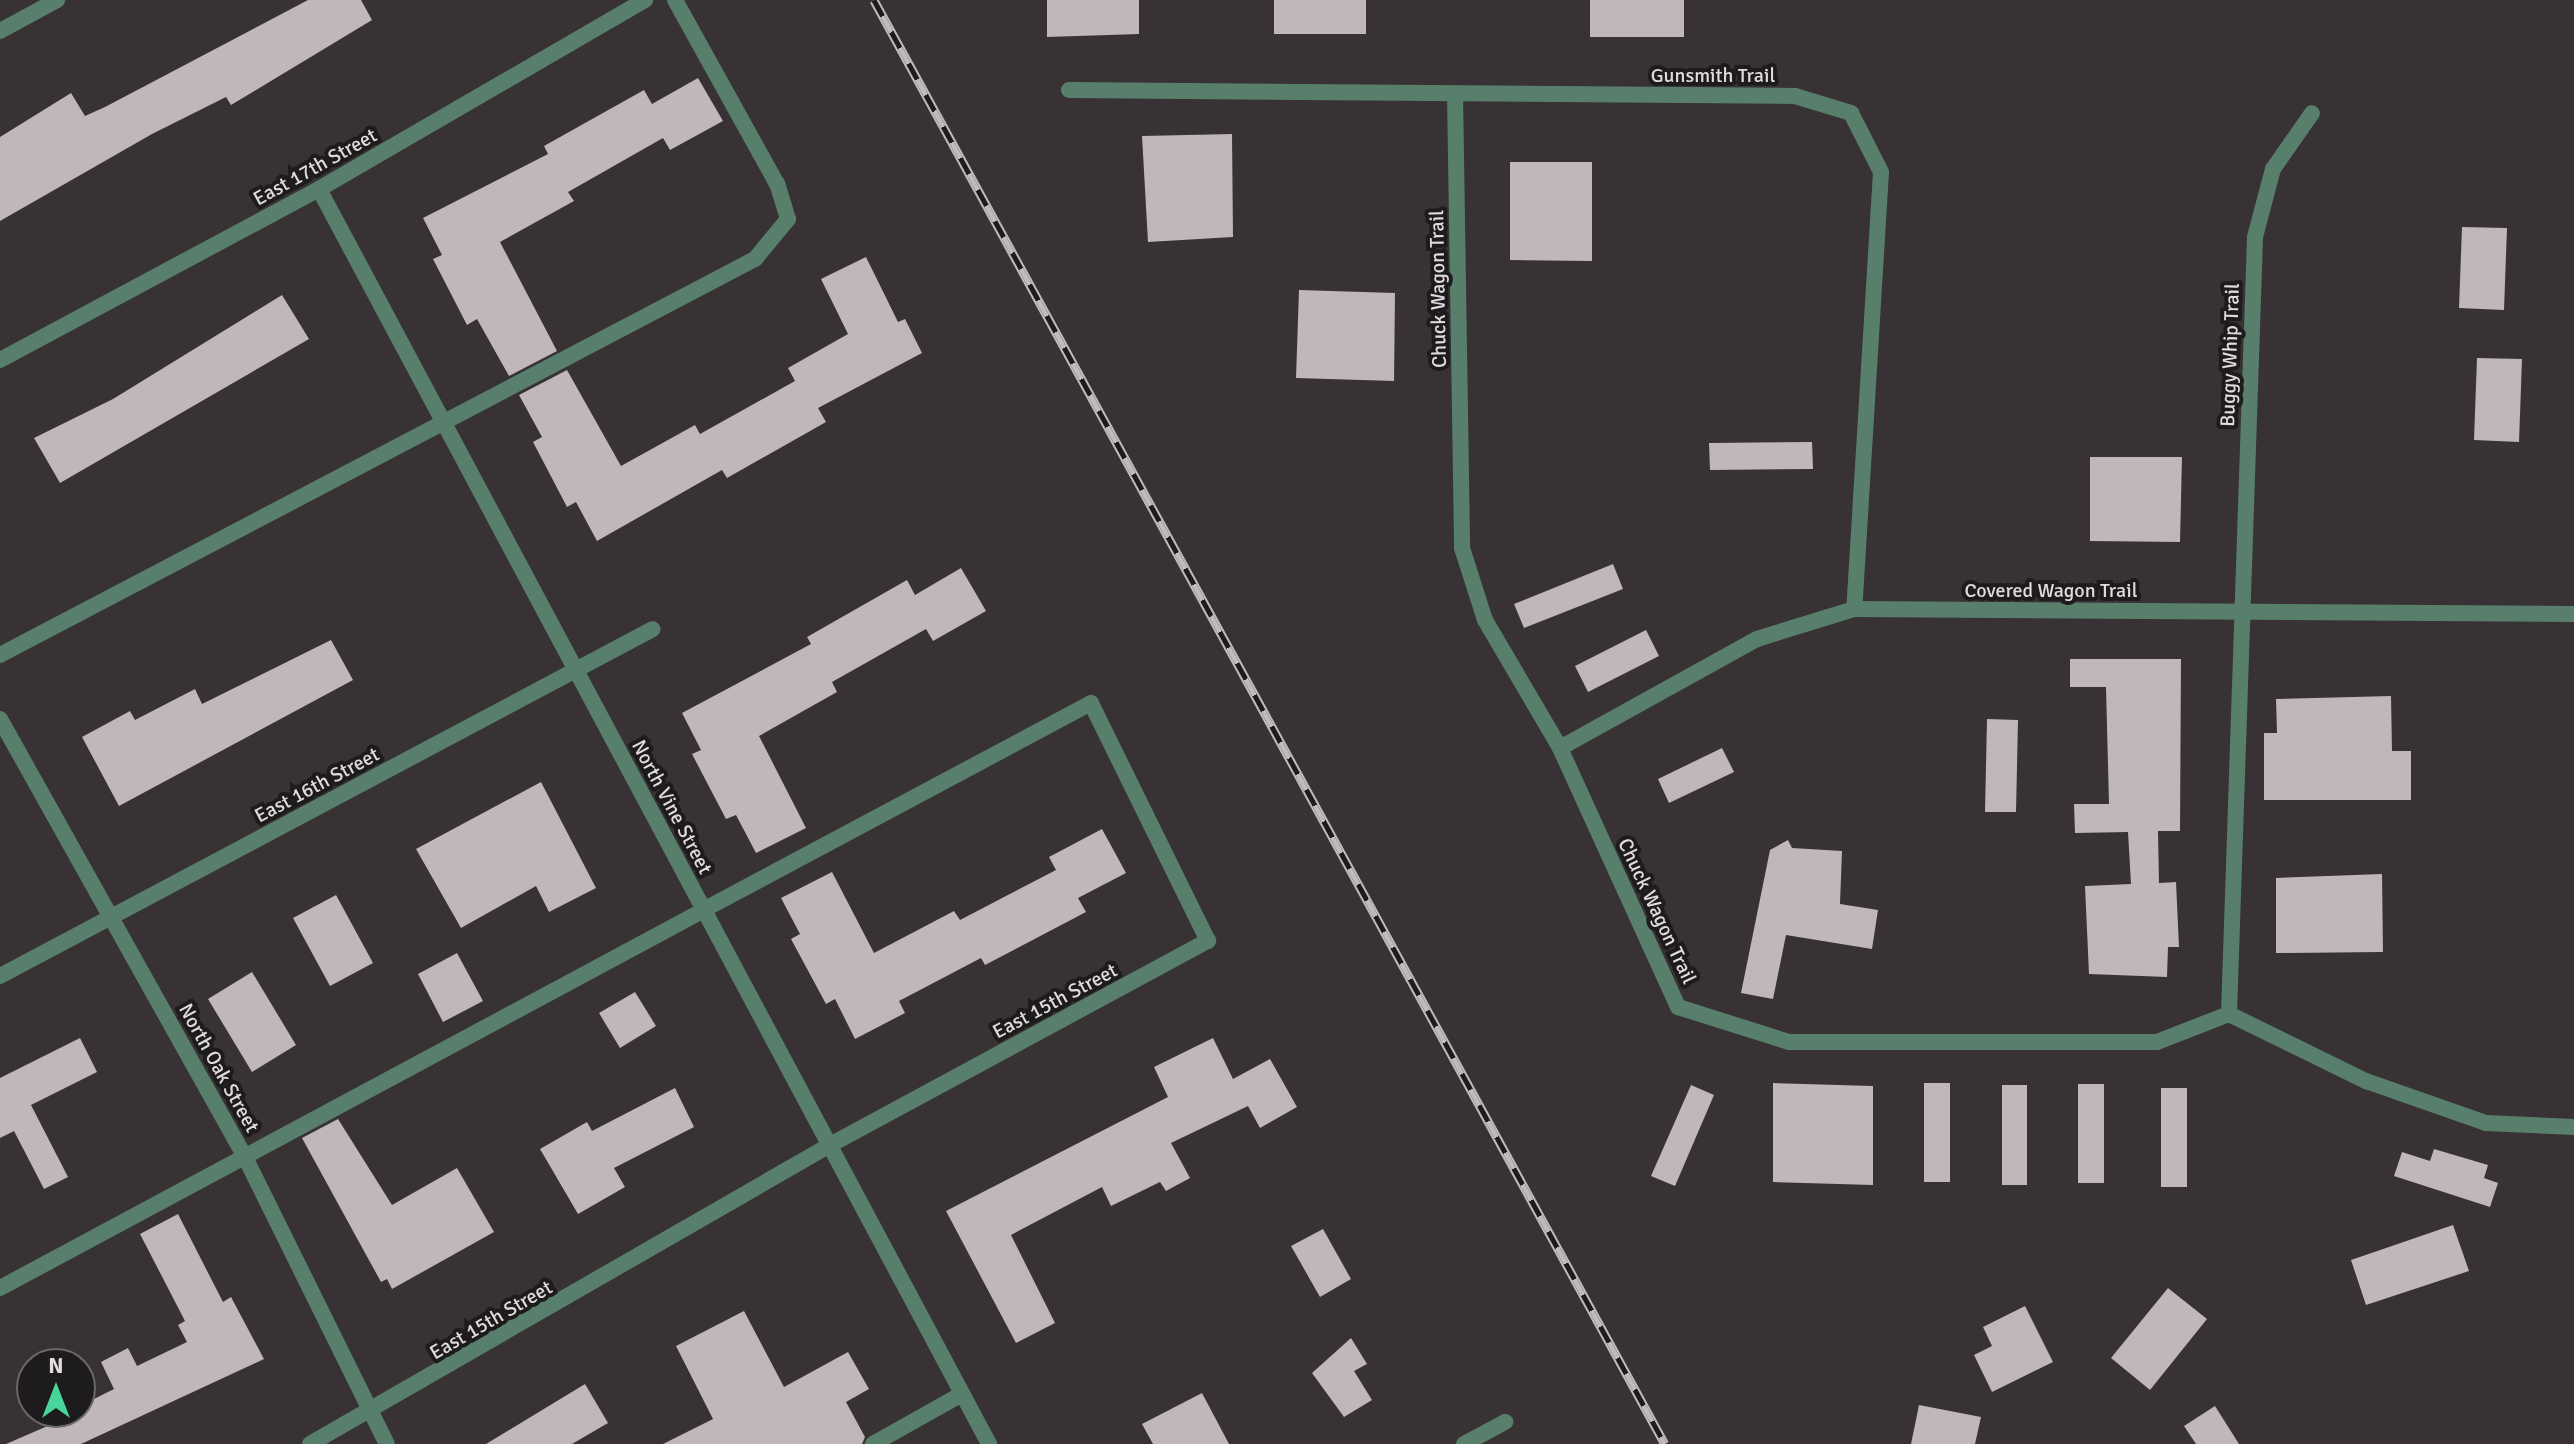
<!DOCTYPE html>
<html>
<head>
<meta charset="utf-8">
<style>
  body { margin:0 }
  #map { position:relative; width:2574px; height:1444px; overflow:hidden; background:#383234; font-family:Signika,sans-serif }
  div>[style] { position:absolute }
  .building>* { inset:0; background:#bfb7bb }
  .lane>* { height:16px; margin:-8px; padding:0 8px; transform-origin:8px; border-radius:8px; background:#587f6c }
  .street>* { height:16px; margin:-8px; padding:0 8px; transform-origin:8px; border-radius:8px; background:#587f6c }
  .rail>* { height:9px; margin-top:-4.5px; transform-origin:0; background:repeating-linear-gradient(90deg,#1d1b1c 0 18px,#bfbbbc 0 36px); box-sizing:border-box; border-block:2px solid #bfbbbc }
  span { translate:-50% -50%; white-space:nowrap; text-align:center; line-height:1.15; -webkit-text-stroke:8px #1d1b1c; paint-order:stroke }
  .street-label { font-size:20px; color:#e0dcdd }
  .north { position:absolute; left:16px; top:1348px; width:80px; height:80px; box-sizing:border-box; background:#1d1b1c; border:2px solid #6b6869; border-radius:50%; rotate:0deg; font-size:22px; font-weight:700; line-height:32px; text-align:center; color:#e0dcdd }
  .north::after { content:''; display:block; margin:auto; width:28px; height:36px; background:#49d49c; clip-path:polygon(50% 0,100% 100%,50% 72%,0 100%) }
</style>
</head>
<body>
<div id="map">
  <div class="building">
    <i style="clip-path:polygon(308px 0,361px 0,372px 20px,231px 105px,226px 97px,152px 134px,0 221px,0 137px,71px 93px,85px 116px,105px 107px)"></i>
    <i style="clip-path:polygon(1047px 0,1139px 0,1139px 34px,1047px 37px)"></i>
    <i style="clip-path:polygon(1274px 0,1366px 0,1366px 34px,1274px 34px)"></i>
    <i style="clip-path:polygon(1590px 0,1684px 0,1684px 37px,1590px 37px)"></i>
    <i style="clip-path:polygon(698px 78px,723px 121px,670px 150px,663px 138px,568px 192px,574px 201px,500px 242px,557px 351px,509px 376px,477px 319px,467px 325px,433px 259px,442px 255px,423px 218px,548px 154px,544px 146px,644px 90px,652px 104px)"></i>
    <i style="clip-path:polygon(1232px 134px,1233px 237px,1148px 242px,1142px 136px)"></i>
    <i style="clip-path:polygon(1510px 162px,1592px 162px,1592px 261px,1510px 260px)"></i>
    <i style="clip-path:polygon(2462px 227px,2507px 228px,2504px 310px,2459px 308px)"></i>
    <i style="clip-path:polygon(866px 257px,898px 322px,905px 319px,922px 353px,818px 408px,826px 422px,727px 478px,722px 470px,597px 541px,576px 502px,567px 507px,533px 442px,542px 437px,519px 395px,567px 370px,621px 466px,695px 425px,700px 434px,795px 381px,788px 368px,848px 334px,821px 279px)"></i>
    <i style="clip-path:polygon(1299px 290px,1395px 293px,1394px 381px,1296px 378px)"></i>
    <i style="clip-path:polygon(282px 295px,309px 339px,60px 483px,34px 438px,113px 399px)"></i>
    <i style="clip-path:polygon(2477px 358px,2522px 359px,2519px 442px,2474px 440px)"></i>
    <i style="clip-path:polygon(1812px 442px,1813px 469px,1710px 470px,1709px 443px)"></i>
    <i style="clip-path:polygon(2090px 457px,2182px 457px,2180px 542px,2090px 541px)"></i>
    <i style="clip-path:polygon(1613px 564px,1623px 589px,1524px 628px,1514px 604px)"></i>
    <i style="clip-path:polygon(961px 568px,986px 611px,933px 641px,926px 629px,832px 682px,837px 692px,759px 736px,806px 828px,756px 853px,736px 815px,726px 819px,692px 754px,701px 750px,682px 713px,811px 644px,807px 637px,907px 580px,915px 595px)"></i>
    <i style="clip-path:polygon(1646px 630px,1659px 656px,1588px 692px,1575px 666px)"></i>
    <i style="clip-path:polygon(331px 640px,353px 680px,119px 806px,82px 737px,130px 711px,135px 720px,195px 689px,202px 704px)"></i>
    <i style="clip-path:polygon(2070px 659px,2181px 659px,2180px 831px,2158px 831px,2159px 883px,2176px 882px,2179px 947px,2168px 947px,2167px 977px,2089px 974px,2085px 886px,2131px 884px,2128px 832px,2075px 833px,2074px 804px,2109px 804px,2106px 687px,2070px 687px)"></i>
    <i style="clip-path:polygon(2391px 696px,2392px 751px,2411px 751px,2411px 800px,2264px 800px,2264px 733px,2277px 733px,2276px 699px)"></i>
    <i style="clip-path:polygon(1987px 719px,2018px 720px,2016px 812px,1985px 812px)"></i>
    <i style="clip-path:polygon(1722px 748px,1734px 772px,1669px 803px,1658px 779px)"></i>
    <i style="clip-path:polygon(541px 782px,596px 888px,549px 912px,536px 886px,461px 928px,416px 849px)"></i>
    <i style="clip-path:polygon(1102px 829px,1126px 873px,1078px 898px,1086px 912px,985px 965px,981px 958px,899px 1001px,905px 1013px,855px 1039px,835px 999px,826px 1004px,791px 939px,800px 934px,781px 898px,832px 872px,874px 953px,954px 911px,960px 920px,1056px 870px,1049px 857px)"></i>
    <i style="clip-path:polygon(1788px 840px,1792px 848px,1842px 851px,1840px 904px,1878px 910px,1872px 949px,1786px 935px,1773px 999px,1741px 993px,1770px 850px)"></i>
    <i style="clip-path:polygon(2382px 874px,2383px 952px,2276px 953px,2276px 878px)"></i>
    <i style="clip-path:polygon(336px 895px,373px 963px,330px 986px,293px 918px)"></i>
    <i style="clip-path:polygon(457px 953px,483px 1001px,443px 1022px,418px 974px)"></i>
    <i style="clip-path:polygon(252px 972px,296px 1045px,252px 1072px,208px 999px)"></i>
    <i style="clip-path:polygon(635px 992px,656px 1026px,620px 1048px,599px 1013px)"></i>
    <i style="clip-path:polygon(80px 1038px,97px 1072px,31px 1105px,68px 1177px,44px 1189px,14px 1131px,0 1138px,0 1078px)"></i>
    <i style="clip-path:polygon(1213px 1038px,1233px 1079px,1270px 1059px,1297px 1107px,1260px 1128px,1248px 1106px,1171px 1143px,1190px 1178px,1166px 1191px,1160px 1182px,1111px 1206px,1102px 1187px,1011px 1235px,1055px 1323px,1016px 1343px,946px 1211px,1168px 1097px,1154px 1067px)"></i>
    <i style="clip-path:polygon(1773px 1083px,1873px 1086px,1873px 1185px,1773px 1182px)"></i>
    <i style="clip-path:polygon(1924px 1083px,1950px 1083px,1950px 1182px,1924px 1182px)"></i>
    <i style="clip-path:polygon(2078px 1084px,2104px 1084px,2104px 1183px,2078px 1183px)"></i>
    <i style="clip-path:polygon(1691px 1085px,1714px 1095px,1675px 1186px,1651px 1176px)"></i>
    <i style="clip-path:polygon(2002px 1085px,2027px 1085px,2027px 1185px,2002px 1185px)"></i>
    <i style="clip-path:polygon(675px 1088px,694px 1127px,614px 1168px,625px 1187px,578px 1214px,540px 1149px,587px 1122px,592px 1131px)"></i>
    <i style="clip-path:polygon(2161px 1088px,2187px 1088px,2187px 1187px,2161px 1187px)"></i>
    <i style="clip-path:polygon(338px 1119px,392px 1205px,457px 1168px,494px 1232px,392px 1289px,387px 1279px,381px 1282px,302px 1138px)"></i>
    <i style="clip-path:polygon(2434px 1149px,2488px 1165px,2484px 1178px,2498px 1183px,2490px 1207px,2394px 1176px,2402px 1152px,2430px 1161px)"></i>
    <i style="clip-path:polygon(178px 1214px,223px 1302px,231px 1297px,264px 1359px,81px 1444px,6px 1444px,80px 1412px,80px 1406px,114px 1389px,101px 1362px,128px 1348px,137px 1366px,187px 1342px,178px 1325px,185px 1321px,140px 1234px)"></i>
    <i style="clip-path:polygon(2453px 1225px,2469px 1271px,2366px 1305px,2351px 1260px)"></i>
    <i style="clip-path:polygon(1323px 1229px,1351px 1279px,1320px 1297px,1291px 1246px)"></i>
    <i style="clip-path:polygon(2168px 1288px,2207px 1319px,2150px 1390px,2111px 1358px)"></i>
    <i style="clip-path:polygon(2025px 1306px,2053px 1362px,1992px 1392px,1974px 1355px,1992px 1346px,1983px 1327px)"></i>
    <i style="clip-path:polygon(744px 1311px,784px 1387px,848px 1352px,869px 1389px,846px 1402px,865px 1437px,862px 1444px,663px 1444px,713px 1419px,676px 1346px)"></i>
    <i style="clip-path:polygon(1351px 1338px,1367px 1364px,1354px 1371px,1372px 1400px,1344px 1417px,1312px 1373px)"></i>
    <i style="clip-path:polygon(585px 1384px,608px 1423px,572px 1444px,486px 1444px)"></i>
    <i style="clip-path:polygon(1202px 1393px,1229px 1444px,1153px 1444px,1142px 1424px)"></i>
    <i style="clip-path:polygon(1919px 1405px,1981px 1417px,1975px 1444px,1911px 1444px)"></i>
    <i style="clip-path:polygon(2215px 1406px,2239px 1444px,2196px 1444px,2184px 1426px)"></i>
  </div>
  <div class="lane">
    <i style="left:0;top:31px;width:65px;rotate:-28.5deg"></i>
    <i style="left:0;top:655px;width:853px;rotate:-27.68deg"></i>
    <i style="left:755px;top:259px;width:52px;rotate:-50.5deg"></i>
    <i style="left:788px;top:219px;width:37px;rotate:-107deg"></i>
    <i style="left:777px;top:184px;width:210px;rotate:-119deg"></i>
    <i style="left:0;top:1288px;width:799px;rotate:-28.23deg"></i>
    <i style="left:873px;top:1444px;width:102px;rotate:-29.3deg"></i>
  </div>
  <div class="street">
    <i style="left:1069px;top:90px;width:726px;rotate:0.47deg"></i>
    <i style="left:1795px;top:96px;width:59px;rotate:16.9deg"></i>
    <i style="left:1851px;top:113px;width:66px;rotate:63deg"></i>
    <i style="left:1881px;top:172px;width:438px;rotate:93.5deg"></i>
    <i style="left:1455px;top:94px;width:454px;rotate:89.1deg"></i>
    <i style="left:1462px;top:548px;width:76px;rotate:72.3deg"></i>
    <i style="left:1485px;top:620px;width:148px;rotate:59.6deg"></i>
    <i style="left:1560px;top:748px;width:285px;rotate:65.5deg"></i>
    <i style="left:1678px;top:1007px;width:116px;rotate:17.5deg"></i>
    <i style="left:1789px;top:1042px;width:368px"></i>
    <i style="left:2157px;top:1042px;width:77px;rotate:-21.3deg"></i>
    <i style="left:319px;top:189px;width:1423px;rotate:61.9deg"></i>
    <i style="left:0;top:360px;width:362px;rotate:-28.2deg"></i>
    <i style="left:319px;top:189px;width:377px;rotate:-30.1deg"></i>
    <i style="left:0;top:719px;width:502px;rotate:60.78deg"></i>
    <i style="left:245px;top:1157px;width:320px;rotate:63.7deg"></i>
    <i style="left:1560px;top:748px;width:225px;rotate:-29deg"></i>
    <i style="left:1757px;top:639px;width:102px;rotate:-17.2deg"></i>
    <i style="left:1854px;top:609px;width:720px;rotate:0.4deg"></i>
    <i style="left:0;top:976px;width:739px;rotate:-27.99deg"></i>
    <i style="left:2229px;top:1014px;width:777px;rotate:-88.08deg"></i>
    <i style="left:2255px;top:237px;width:70px;rotate:-75.2deg"></i>
    <i style="left:2273px;top:169px;width:68px;rotate:-55.1deg"></i>
    <i style="left:2229px;top:1014px;width:153px;rotate:26.1deg"></i>
    <i style="left:2366px;top:1081px;width:127px;rotate:19.3deg"></i>
    <i style="left:2486px;top:1123px;width:88px;rotate:2.6deg"></i>
    <i style="left:310px;top:1444px;width:600px;rotate:-29.9deg"></i>
    <i style="left:830px;top:1145px;width:430px;rotate:-28.4deg"></i>
    <i style="left:1208px;top:941px;width:265px;rotate:-116.2deg"></i>
    <i style="left:1091px;top:703px;width:439px;rotate:151.9deg"></i>
    <i style="left:1464px;top:1444px;width:47px;rotate:-28.2deg"></i>
  </div>
  <div class="rail">
    <i style="left:874px;top:0;width:1646px;rotate:61.29deg"></i>
  </div>
  <div class="street-label">
    <span style="left:1713px;top:75px">Gunsmith Trail</span>
    <span style="left:315px;top:167px;rotate:-29deg">East 17th Street</span>
    <span style="left:1438px;top:289px;rotate:-91deg">Chuck Wagon Trail</span>
    <span style="left:2230px;top:355px;rotate:-88deg">Buggy Whip Trail</span>
    <span style="left:2051px;top:590px">Covered Wagon Trail</span>
    <span style="left:317px;top:785px;rotate:-28deg">East 16th Street</span>
    <span style="left:672px;top:807px;rotate:62deg">North Vine Street</span>
    <span style="left:1657px;top:911px;rotate:65deg">Chuck Wagon Trail</span>
    <span style="left:1055px;top:1001px;rotate:-28deg">East 15th Street</span>
    <span style="left:219px;top:1068px;rotate:61deg">North Oak Street</span>
    <span style="left:491px;top:1320px;rotate:-30deg">East 15th Street</span>
  </div>
  <div class="north">N</div>
</div>
</body>
</html>
